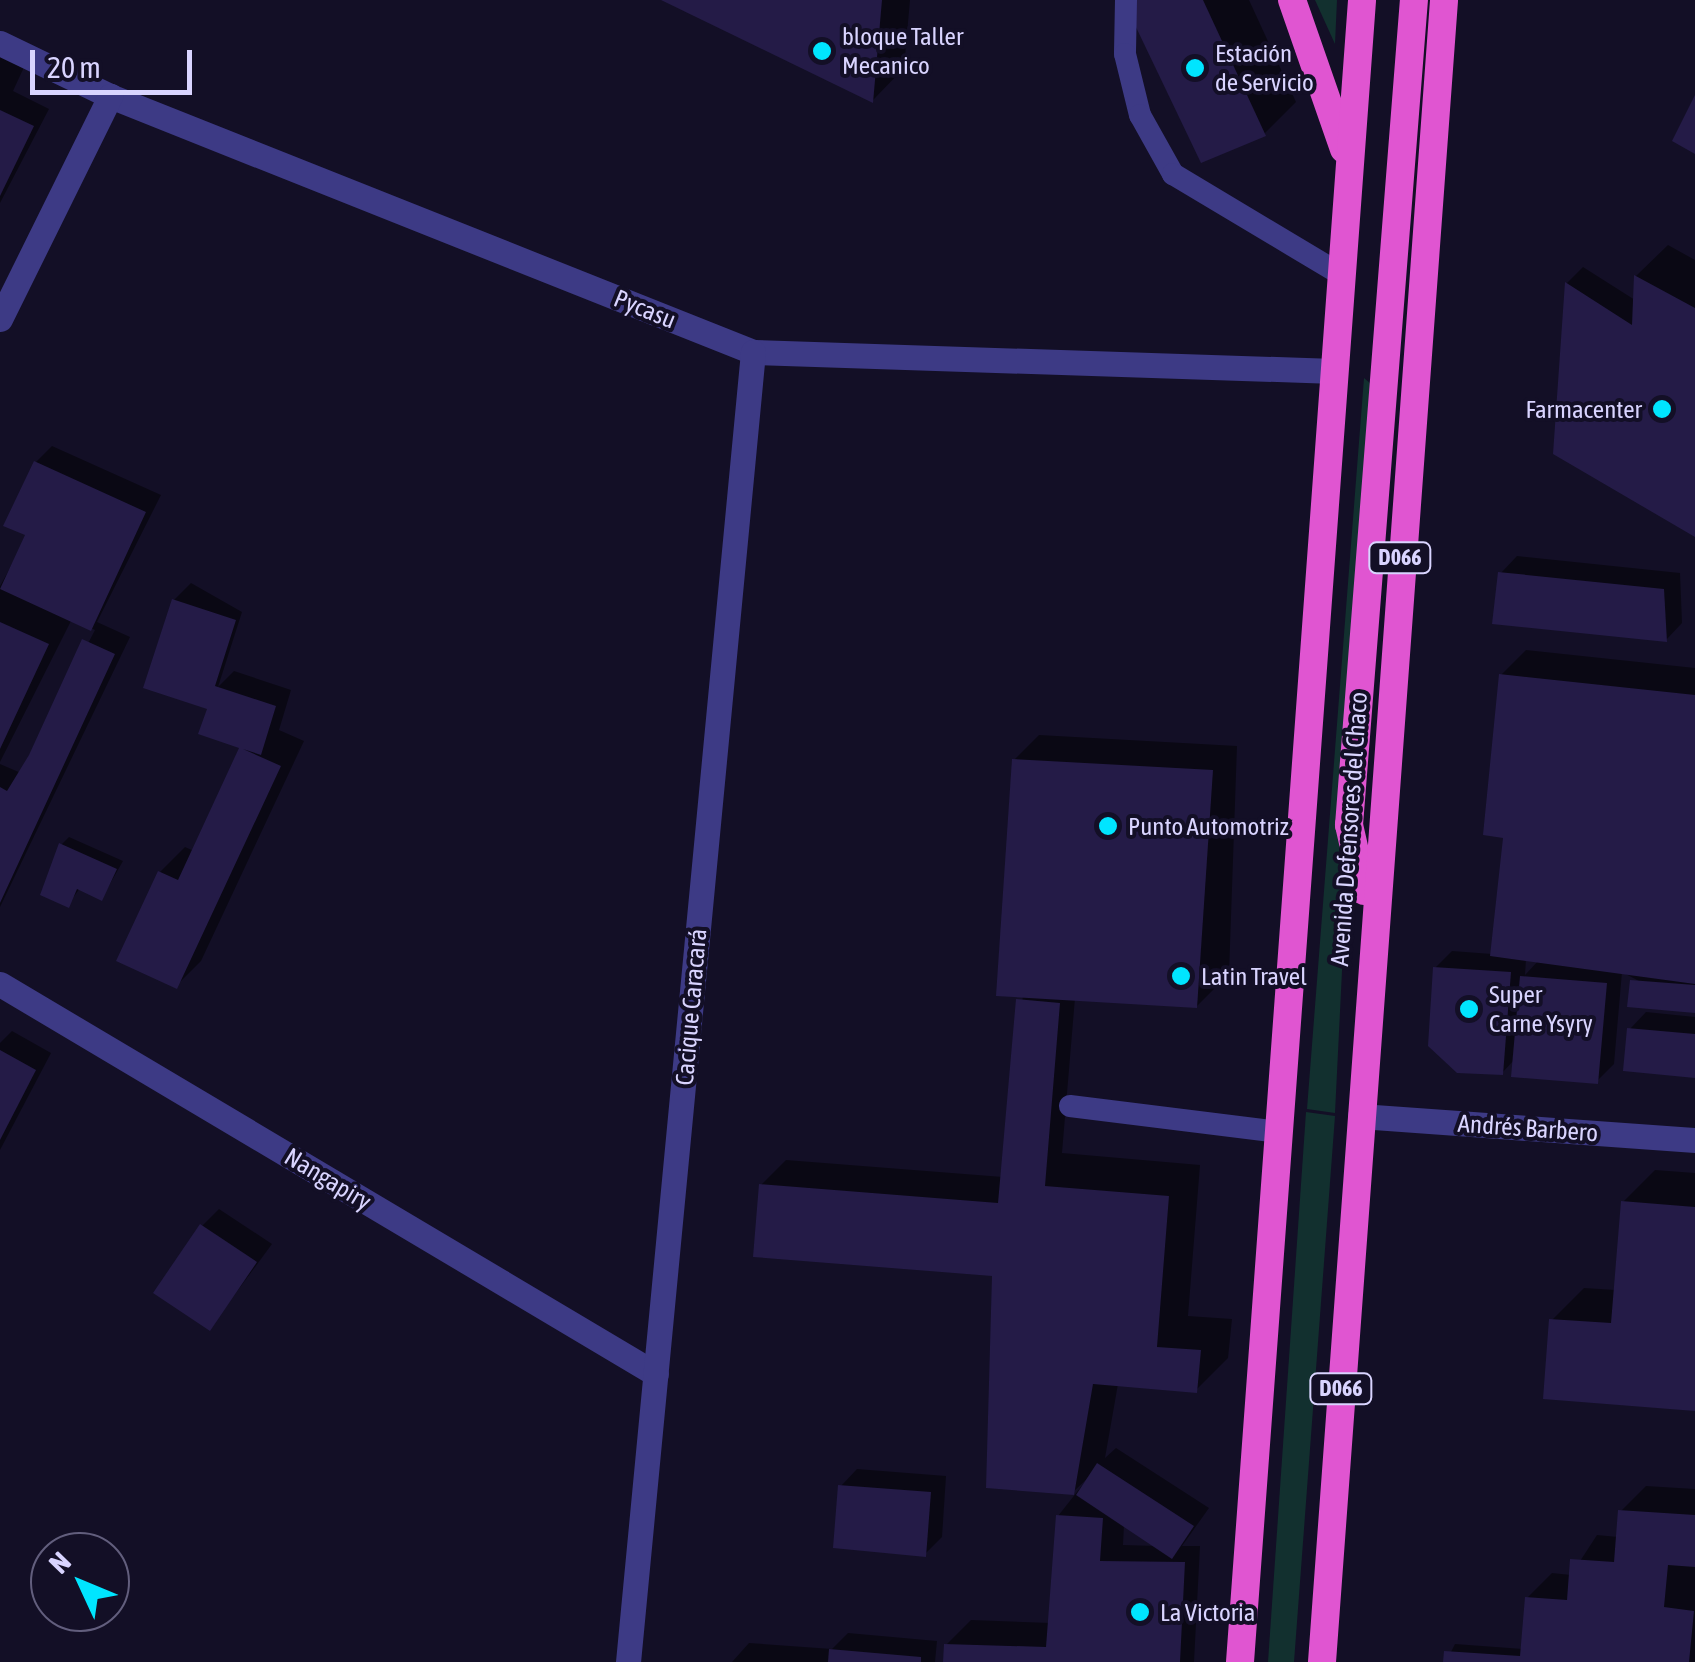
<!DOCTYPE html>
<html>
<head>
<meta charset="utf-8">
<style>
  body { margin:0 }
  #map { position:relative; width:1695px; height:1662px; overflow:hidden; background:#130f26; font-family:"Asap Condensed",sans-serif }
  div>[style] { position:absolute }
  .green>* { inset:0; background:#12302f }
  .shadow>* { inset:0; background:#0007 }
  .building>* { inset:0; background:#241b47 }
  .service>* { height:22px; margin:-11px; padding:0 11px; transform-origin:11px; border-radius:11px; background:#3d3a85 }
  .minor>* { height:25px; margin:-12.5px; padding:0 12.5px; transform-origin:12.5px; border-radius:12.5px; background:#3d3a85 }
  .trunk>* { height:28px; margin:-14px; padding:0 14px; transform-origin:14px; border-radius:14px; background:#e055d1 }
  .dots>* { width:28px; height:28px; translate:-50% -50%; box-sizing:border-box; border:5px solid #130f26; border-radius:50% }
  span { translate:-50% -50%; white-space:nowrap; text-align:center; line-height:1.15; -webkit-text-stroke:8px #130f26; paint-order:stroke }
  .shield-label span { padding:2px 8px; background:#130f26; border:2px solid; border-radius:8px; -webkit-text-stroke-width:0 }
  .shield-label { font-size:22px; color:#d9d4ff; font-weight:700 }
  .poi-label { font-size:25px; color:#d9d4ff }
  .left { translate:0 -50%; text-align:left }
  .right { translate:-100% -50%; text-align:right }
  .street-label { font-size:25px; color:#d9d4ff }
  .north { position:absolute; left:30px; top:1532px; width:100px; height:100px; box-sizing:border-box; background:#130f26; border:2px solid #625e7d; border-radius:50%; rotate:314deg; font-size:28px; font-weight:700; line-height:40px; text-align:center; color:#d9d4ff }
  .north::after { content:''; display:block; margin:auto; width:35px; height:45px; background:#00e5ff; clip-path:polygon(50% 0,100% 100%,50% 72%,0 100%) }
  .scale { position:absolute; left:30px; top:50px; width:162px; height:45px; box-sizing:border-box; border:5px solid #d9d4ff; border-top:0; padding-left:12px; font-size:30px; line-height:35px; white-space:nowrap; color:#d9d4ff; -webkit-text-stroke:8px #130f26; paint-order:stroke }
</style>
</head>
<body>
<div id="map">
  <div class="green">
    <i style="clip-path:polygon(1315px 0,1337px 0,1335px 44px)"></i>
    <i style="clip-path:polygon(1364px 378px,1371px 384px,1335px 1113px,1307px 1109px)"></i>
    <i style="clip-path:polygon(1306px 1112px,1335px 1116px,1294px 1662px,1268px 1662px)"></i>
  </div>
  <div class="shadow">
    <i style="clip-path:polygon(667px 0,910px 0,904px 68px,873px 100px)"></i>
    <i style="clip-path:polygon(1125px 0,1249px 0,1296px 102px,1264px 134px)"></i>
    <i style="clip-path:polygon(0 53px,25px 65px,13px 91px,49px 109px,0 203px)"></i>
    <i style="clip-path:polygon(1668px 245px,1695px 260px,1695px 534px,1555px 453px,1567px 283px,1583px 267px,1635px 300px,1636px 276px)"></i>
    <i style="clip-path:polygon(52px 446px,161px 495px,97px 622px,130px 637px,0 907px,0 764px,21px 773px,95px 630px,72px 619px,0 762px,0 586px,29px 534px,36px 462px)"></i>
    <i style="clip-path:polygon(1517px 556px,1680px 573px,1682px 623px,1666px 640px,1501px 573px)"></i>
    <i style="clip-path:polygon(191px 583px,242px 612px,218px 687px,234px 671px,291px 690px,279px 730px,304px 741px,201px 961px,176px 986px,160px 872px,185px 847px,194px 851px,243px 746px,174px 600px)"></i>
    <i style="clip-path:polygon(evenodd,1526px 650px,1695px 668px,1695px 1011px,1622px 972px,1614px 1064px,1597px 1081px,1515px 1059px,1502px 1073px,1435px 968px,1452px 951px,1492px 954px,1506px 836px,1501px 675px,1526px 650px,1526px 959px,1539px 960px,1525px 975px,1526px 959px)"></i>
    <i style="clip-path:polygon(evenodd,1039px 735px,1237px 746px,1229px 974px,1197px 1006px,1075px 998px,1062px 1153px,1200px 1165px,1188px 1316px,1232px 1319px,1228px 1358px,1196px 1390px,1118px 1384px,1105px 1458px,1116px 1448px,1209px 1508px,1182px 1546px,1200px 1546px,1194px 1662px,945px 1662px,946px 1645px,971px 1620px,1051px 1623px,1058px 1516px,1088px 1478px,1073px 1492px,998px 1266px,761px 1185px,786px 1160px,1003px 1177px,1023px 995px,1014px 760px,1039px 735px,1124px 1525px,1156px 1546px,1123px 1545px,1124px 1525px)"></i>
    <i style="clip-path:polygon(69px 837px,123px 861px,102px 898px,80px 888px,68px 905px,61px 845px)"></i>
    <i style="clip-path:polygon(1646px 1012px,1695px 1017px,1695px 1075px,1630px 1029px)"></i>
    <i style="clip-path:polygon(12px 1031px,51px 1053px,0 1150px,0 1043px)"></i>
    <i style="clip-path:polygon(1655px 1170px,1695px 1173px,1695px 1409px,1552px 1320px,1584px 1288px,1616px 1290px,1623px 1202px)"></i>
    <i style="clip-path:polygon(219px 1209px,272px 1244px,210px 1328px,202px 1226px)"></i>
    <i style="clip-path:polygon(857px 1469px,946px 1476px,942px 1537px,925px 1554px,841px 1486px)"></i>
    <i style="clip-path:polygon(1646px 1486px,1695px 1489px,1695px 1662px,1446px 1662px,1455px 1644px,1523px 1649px,1527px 1598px,1552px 1573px,1571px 1575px,1597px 1535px,1618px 1537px,1621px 1511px)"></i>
    <i style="clip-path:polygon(848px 1633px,937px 1641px,935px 1662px,732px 1662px,749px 1643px,832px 1649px)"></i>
  </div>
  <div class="building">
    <i style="clip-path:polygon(661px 0,882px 0,873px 103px)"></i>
    <i style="clip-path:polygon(1123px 0,1203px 0,1266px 136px,1201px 163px)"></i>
    <i style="clip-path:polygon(1695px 95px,1695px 154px,1672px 141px)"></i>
    <i style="clip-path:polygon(0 110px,34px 126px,0 196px)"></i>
    <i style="clip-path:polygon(1634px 275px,1695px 308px,1695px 537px,1553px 454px,1565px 282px,1632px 325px)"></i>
    <i style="clip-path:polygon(34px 461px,146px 512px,91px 631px,0 589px,25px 535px,3px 526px)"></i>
    <i style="clip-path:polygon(1498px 572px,1664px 589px,1667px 642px,1492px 624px)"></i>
    <i style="clip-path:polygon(172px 599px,236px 620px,215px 686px,276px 706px,261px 755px,243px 749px,281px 766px,177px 989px,116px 961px,158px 871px,178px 880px,239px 748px,198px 734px,207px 709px,143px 688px)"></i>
    <i style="clip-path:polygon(0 622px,49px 644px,0 749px)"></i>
    <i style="clip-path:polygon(82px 639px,115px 654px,0 903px,0 787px,7px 791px,29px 755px)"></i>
    <i style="clip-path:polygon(1499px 674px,1695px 695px,1695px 984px,1490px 956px,1503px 838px,1483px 835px)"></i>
    <i style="clip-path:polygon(1012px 759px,1213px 770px,1197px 1008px,996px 996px)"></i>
    <i style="clip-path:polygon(59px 843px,117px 869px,102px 901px,77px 889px,69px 908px,40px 895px)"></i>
    <i style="clip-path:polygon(1433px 967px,1511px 972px,1503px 1075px,1457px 1073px,1428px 1046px)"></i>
    <i style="clip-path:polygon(1520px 976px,1607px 983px,1598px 1084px,1511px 1077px)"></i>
    <i style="clip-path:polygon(1630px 980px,1695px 985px,1695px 1013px,1627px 1007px)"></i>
    <i style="clip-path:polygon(1016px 999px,1060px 1003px,1045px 1186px,1169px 1196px,1157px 1347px,1201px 1350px,1197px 1393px,1093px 1384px,1074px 1495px,986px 1488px,992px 1276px,753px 1257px,759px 1184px,998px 1203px)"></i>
    <i style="clip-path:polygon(1627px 1028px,1695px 1034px,1695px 1078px,1623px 1071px)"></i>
    <i style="clip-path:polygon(0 1050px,36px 1070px,0 1140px)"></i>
    <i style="clip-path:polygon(1621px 1201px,1695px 1207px,1695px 1411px,1543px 1399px,1549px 1319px,1611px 1323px)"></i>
    <i style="clip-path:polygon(200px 1224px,257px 1262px,210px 1331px,153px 1293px)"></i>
    <i style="clip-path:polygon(1097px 1463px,1194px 1526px,1172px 1559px,1076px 1495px)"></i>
    <i style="clip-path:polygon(838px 1485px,931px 1492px,926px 1557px,833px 1548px)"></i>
    <i style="clip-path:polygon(1618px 1510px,1695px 1515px,1695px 1567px,1668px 1565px,1664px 1607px,1694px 1611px,1689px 1662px,1443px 1662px,1444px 1651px,1520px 1656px,1525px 1597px,1567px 1600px,1570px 1559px,1614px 1562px)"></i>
    <i style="clip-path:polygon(1056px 1515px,1103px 1518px,1100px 1561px,1185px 1562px,1180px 1662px,943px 1662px,944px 1644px,1046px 1647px)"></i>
    <i style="clip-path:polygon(829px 1649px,921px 1657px,921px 1662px,828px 1662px)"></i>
  </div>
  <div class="service">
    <i style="left:1126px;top:0;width:54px;rotate:91.1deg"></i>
    <i style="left:1125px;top:54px;width:63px;rotate:76.2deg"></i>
    <i style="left:1140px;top:115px;width:68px;rotate:60.8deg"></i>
    <i style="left:1173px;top:174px;width:197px;rotate:30.9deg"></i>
    <i style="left:1070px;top:1106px;width:210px;rotate:7.1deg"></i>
  </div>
  <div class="minor">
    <i style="left:0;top:43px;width:122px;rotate:25.7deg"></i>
    <i style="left:110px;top:96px;width:692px;rotate:21.71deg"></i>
    <i style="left:753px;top:352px;width:582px;rotate:1.87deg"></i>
    <i style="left:0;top:319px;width:249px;rotate:-63.7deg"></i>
    <i style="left:0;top:984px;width:763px;rotate:30.73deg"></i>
    <i style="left:1360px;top:1116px;width:336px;rotate:4.1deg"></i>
    <i style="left:628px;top:1662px;width:1316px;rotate:-84.55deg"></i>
  </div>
  <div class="trunk">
    <i style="left:1292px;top:0;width:158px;rotate:70.8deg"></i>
    <i style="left:1364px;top:891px;width:68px;rotate:-102.8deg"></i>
    <i style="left:1349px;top:825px;width:828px;rotate:-85.5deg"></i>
    <i style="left:1240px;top:1662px;width:1666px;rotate:-85.8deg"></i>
    <i style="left:1322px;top:1662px;width:1666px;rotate:-85.8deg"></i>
  </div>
  <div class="dots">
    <i style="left:822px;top:51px;background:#00e5ff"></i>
    <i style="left:1195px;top:68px;background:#00e5ff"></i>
    <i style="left:1662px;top:409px;background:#00e5ff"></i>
    <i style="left:1108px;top:826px;background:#00e5ff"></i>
    <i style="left:1181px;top:976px;background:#00e5ff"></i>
    <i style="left:1469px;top:1009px;background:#00e5ff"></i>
    <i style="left:1140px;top:1612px;background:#00e5ff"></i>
  </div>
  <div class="shield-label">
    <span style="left:1400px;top:558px">D066</span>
    <span style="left:1341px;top:1389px">D066</span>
  </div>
  <div class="poi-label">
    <span class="left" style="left:842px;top:51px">bloque Taller<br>Mecanico</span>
    <span class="left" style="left:1215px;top:68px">Estación<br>de Servicio</span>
    <span class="right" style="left:1642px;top:409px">Farmacenter</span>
    <span class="left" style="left:1128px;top:826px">Punto Automotriz</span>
    <span class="left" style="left:1201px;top:976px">Latin Travel</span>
    <span class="left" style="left:1489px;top:1009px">Super<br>Carne Ysyry</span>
    <span class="left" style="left:1160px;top:1612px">La Victoria</span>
  </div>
  <div class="street-label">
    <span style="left:645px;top:309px;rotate:22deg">Pycasu</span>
    <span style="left:1349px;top:829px;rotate:-86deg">Avenida Defensores del Chaco</span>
    <span style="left:691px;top:1007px;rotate:-85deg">Cacique Caracará</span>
    <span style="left:1528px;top:1128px;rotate:4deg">Andrés Barbero</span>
    <span style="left:328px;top:1179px;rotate:31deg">Nangapiry</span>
  </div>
  <div class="north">N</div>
  <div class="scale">20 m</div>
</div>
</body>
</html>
